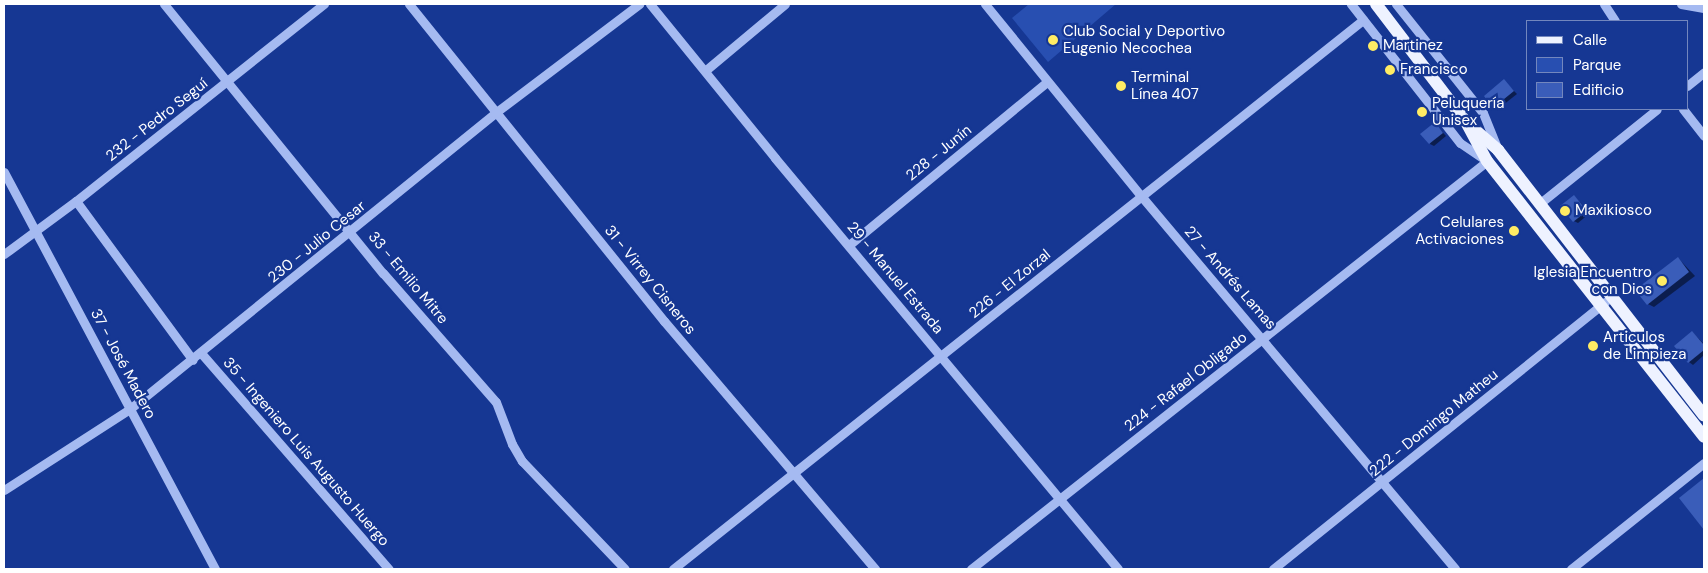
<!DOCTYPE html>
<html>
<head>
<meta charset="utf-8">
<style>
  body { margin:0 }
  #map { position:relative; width:1708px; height:573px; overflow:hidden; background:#163793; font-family:"DM Sans",sans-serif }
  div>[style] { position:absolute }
  .green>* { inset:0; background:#284fb1 }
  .shadow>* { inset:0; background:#0007 }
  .building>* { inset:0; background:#3a5db9 }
  .minor>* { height:9px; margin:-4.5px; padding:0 4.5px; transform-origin:4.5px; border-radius:4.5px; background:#a5baf1 }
  .major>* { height:12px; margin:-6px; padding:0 6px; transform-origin:6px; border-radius:6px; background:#eef2ff }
  .dots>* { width:14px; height:14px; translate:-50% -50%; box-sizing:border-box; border:2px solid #163793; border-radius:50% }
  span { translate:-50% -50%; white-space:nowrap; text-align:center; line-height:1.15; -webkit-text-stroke:4.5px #163793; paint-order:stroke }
  .poi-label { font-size:15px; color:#fff }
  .left { translate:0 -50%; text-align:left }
  .right { translate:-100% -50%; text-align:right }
  .street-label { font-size:15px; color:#fff }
  .frame { position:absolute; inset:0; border:5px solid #fff; pointer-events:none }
  .legend { position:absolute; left:1526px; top:20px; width:162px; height:90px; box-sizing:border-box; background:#163793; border:1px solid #7387be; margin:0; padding:6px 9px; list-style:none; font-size:15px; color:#fff }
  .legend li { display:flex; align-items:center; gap:10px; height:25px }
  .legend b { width:25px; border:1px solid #7387be }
</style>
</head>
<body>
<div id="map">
  <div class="green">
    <i style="clip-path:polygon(1029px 4px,1116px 4px,1048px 62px,1012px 18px)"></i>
  </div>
  <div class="shadow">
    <i style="clip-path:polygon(1504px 81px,1517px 94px,1498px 109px,1494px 107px)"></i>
    <i style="clip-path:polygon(1435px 124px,1446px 136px,1434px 146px,1430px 144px)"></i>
    <i style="clip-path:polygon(1574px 196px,1590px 213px,1578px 223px,1574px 221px)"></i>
    <i style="clip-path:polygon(1678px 258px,1695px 276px,1654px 307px,1648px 304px)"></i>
    <i style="clip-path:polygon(1692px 332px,1704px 344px,1704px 355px,1693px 365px,1689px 362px)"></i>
  </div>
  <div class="building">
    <i style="clip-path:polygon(1504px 79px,1514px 91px,1493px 108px,1484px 96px)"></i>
    <i style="clip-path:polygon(1435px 122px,1443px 133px,1429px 144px,1420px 134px)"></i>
    <i style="clip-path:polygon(1574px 195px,1587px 211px,1573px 222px,1560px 206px)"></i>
    <i style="clip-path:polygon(1678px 257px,1689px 272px,1647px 305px,1635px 290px)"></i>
    <i style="clip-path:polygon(1692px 331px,1704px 345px,1704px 350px,1688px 363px,1674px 346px)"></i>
    <i style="clip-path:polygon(1704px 478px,1704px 530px,1679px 498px)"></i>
  </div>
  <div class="minor">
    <i style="left:164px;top:4px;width:347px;rotate:50.9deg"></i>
    <i style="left:383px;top:273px;width:171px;rotate:48.8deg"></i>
    <i style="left:496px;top:402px;width:45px;rotate:69.1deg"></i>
    <i style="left:512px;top:444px;width:20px;rotate:60deg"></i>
    <i style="left:522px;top:461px;width:149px;rotate:46.4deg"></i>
    <i style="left:409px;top:4px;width:407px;rotate:51.2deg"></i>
    <i style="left:664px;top:321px;width:326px;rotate:49.6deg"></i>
    <i style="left:650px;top:4px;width:198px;rotate:50.9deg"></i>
    <i style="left:775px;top:158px;width:535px;rotate:50.15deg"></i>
    <i style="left:985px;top:4px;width:249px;rotate:50.9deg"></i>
    <i style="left:1142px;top:197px;width:486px;rotate:49.9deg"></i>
    <i style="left:1396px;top:4px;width:139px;rotate:51.4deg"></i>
    <i style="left:1483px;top:113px;width:38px;rotate:68deg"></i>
    <i style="left:1604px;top:4px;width:20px;rotate:57deg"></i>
    <i style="left:1681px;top:4px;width:23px;rotate:10deg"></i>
    <i style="left:706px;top:70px;width:103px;rotate:-39.9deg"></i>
    <i style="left:1687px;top:86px;width:22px;rotate:-39deg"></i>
    <i style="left:1683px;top:109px;width:34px;rotate:52deg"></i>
    <i style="left:4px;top:172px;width:450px;rotate:62deg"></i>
    <i style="left:76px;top:201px;width:197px;rotate:53.7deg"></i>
    <i style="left:1539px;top:204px;width:151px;rotate:-38.8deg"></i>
    <i style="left:849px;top:245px;width:256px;rotate:-39.5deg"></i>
    <i style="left:4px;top:254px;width:89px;rotate:-36.4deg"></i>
    <i style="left:76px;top:201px;width:317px;rotate:-38.5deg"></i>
    <i style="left:201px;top:353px;width:286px;rotate:49deg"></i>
    <i style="left:4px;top:490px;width:151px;rotate:-32.8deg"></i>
    <i style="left:131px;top:408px;width:469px;rotate:-39deg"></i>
    <i style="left:495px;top:113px;width:181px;rotate:-37.1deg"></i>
    <i style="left:673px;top:569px;width:882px;rotate:-38.51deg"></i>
    <i style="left:971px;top:569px;width:658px;rotate:-38.33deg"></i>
    <i style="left:1487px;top:161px;width:32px;rotate:-146deg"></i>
    <i style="left:1460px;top:143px;width:177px;rotate:-128.1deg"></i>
    <i style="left:1273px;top:569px;width:426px;rotate:-38.8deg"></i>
    <i style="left:1571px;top:569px;width:170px;rotate:-38.6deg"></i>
  </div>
  <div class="major">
    <i style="left:1376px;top:4px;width:148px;rotate:52.7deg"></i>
    <i style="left:1466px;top:122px;width:44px;rotate:61.7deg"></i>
    <i style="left:1487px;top:161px;width:351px;rotate:51.8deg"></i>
    <i style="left:1474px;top:129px;width:32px;rotate:41deg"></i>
    <i style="left:1498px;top:150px;width:336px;rotate:52.2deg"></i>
  </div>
  <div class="dots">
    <i style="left:1053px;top:40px;background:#ffec64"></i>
    <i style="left:1373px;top:46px;background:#ffec64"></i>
    <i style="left:1390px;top:70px;background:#ffec64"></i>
    <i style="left:1121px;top:86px;background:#ffec64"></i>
    <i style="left:1422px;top:112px;background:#ffec64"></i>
    <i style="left:1565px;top:211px;background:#ffec64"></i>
    <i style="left:1514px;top:231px;background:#ffec64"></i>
    <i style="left:1662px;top:281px;background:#ffec64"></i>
    <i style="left:1593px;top:346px;background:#ffec64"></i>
  </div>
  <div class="poi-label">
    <span class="left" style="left:1063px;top:40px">Club Social y Deportivo<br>Eugenio Necochea</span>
    <span class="left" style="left:1383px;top:46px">Martinez</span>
    <span class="left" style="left:1400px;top:70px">Francisco</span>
    <span class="left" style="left:1131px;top:86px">Terminal<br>Línea 407</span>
    <span class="left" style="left:1432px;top:112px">Peluquería<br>Unisex</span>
    <span class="left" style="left:1575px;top:211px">Maxikiosco</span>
    <span class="right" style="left:1504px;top:231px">Celulares<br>Activaciones</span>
    <span class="right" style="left:1652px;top:281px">Iglesia Encuentro<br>con Dios</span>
    <span class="left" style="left:1603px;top:346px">Articulos<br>de Limpieza</span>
  </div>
  <div class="street-label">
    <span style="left:157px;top:120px;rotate:-38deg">232 - Pedro Seguí</span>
    <span style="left:939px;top:153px;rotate:-39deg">228 - Junín</span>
    <span style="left:317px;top:242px;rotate:-39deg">230 - Julio Cesar</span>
    <span style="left:408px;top:278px;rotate:50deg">33 - Emilio Mitre</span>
    <span style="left:895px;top:278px;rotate:50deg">29 - Manuel Estrada</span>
    <span style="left:1230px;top:278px;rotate:49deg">27 - Andrés Lamas</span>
    <span style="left:650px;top:280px;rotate:51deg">31 - Virrey Cisneros</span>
    <span style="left:1010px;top:284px;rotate:-39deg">226 - El Zorzal</span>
    <span style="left:123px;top:364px;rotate:62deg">37 - José Madero</span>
    <span style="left:1186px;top:382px;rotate:-38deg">224 - Rafael Obligado</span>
    <span style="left:1434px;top:423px;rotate:-39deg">222 - Domingo Matheu</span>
    <span style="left:306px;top:452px;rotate:49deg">35 - Ingeniero Luis Augusto Huergo</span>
  </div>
  <div class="frame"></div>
  <ul class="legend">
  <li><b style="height:6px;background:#eef2ff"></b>Calle</li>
  <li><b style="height:14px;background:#284fb1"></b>Parque</li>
  <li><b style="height:14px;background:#3a5db9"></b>Edificio</li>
  </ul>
</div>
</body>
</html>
